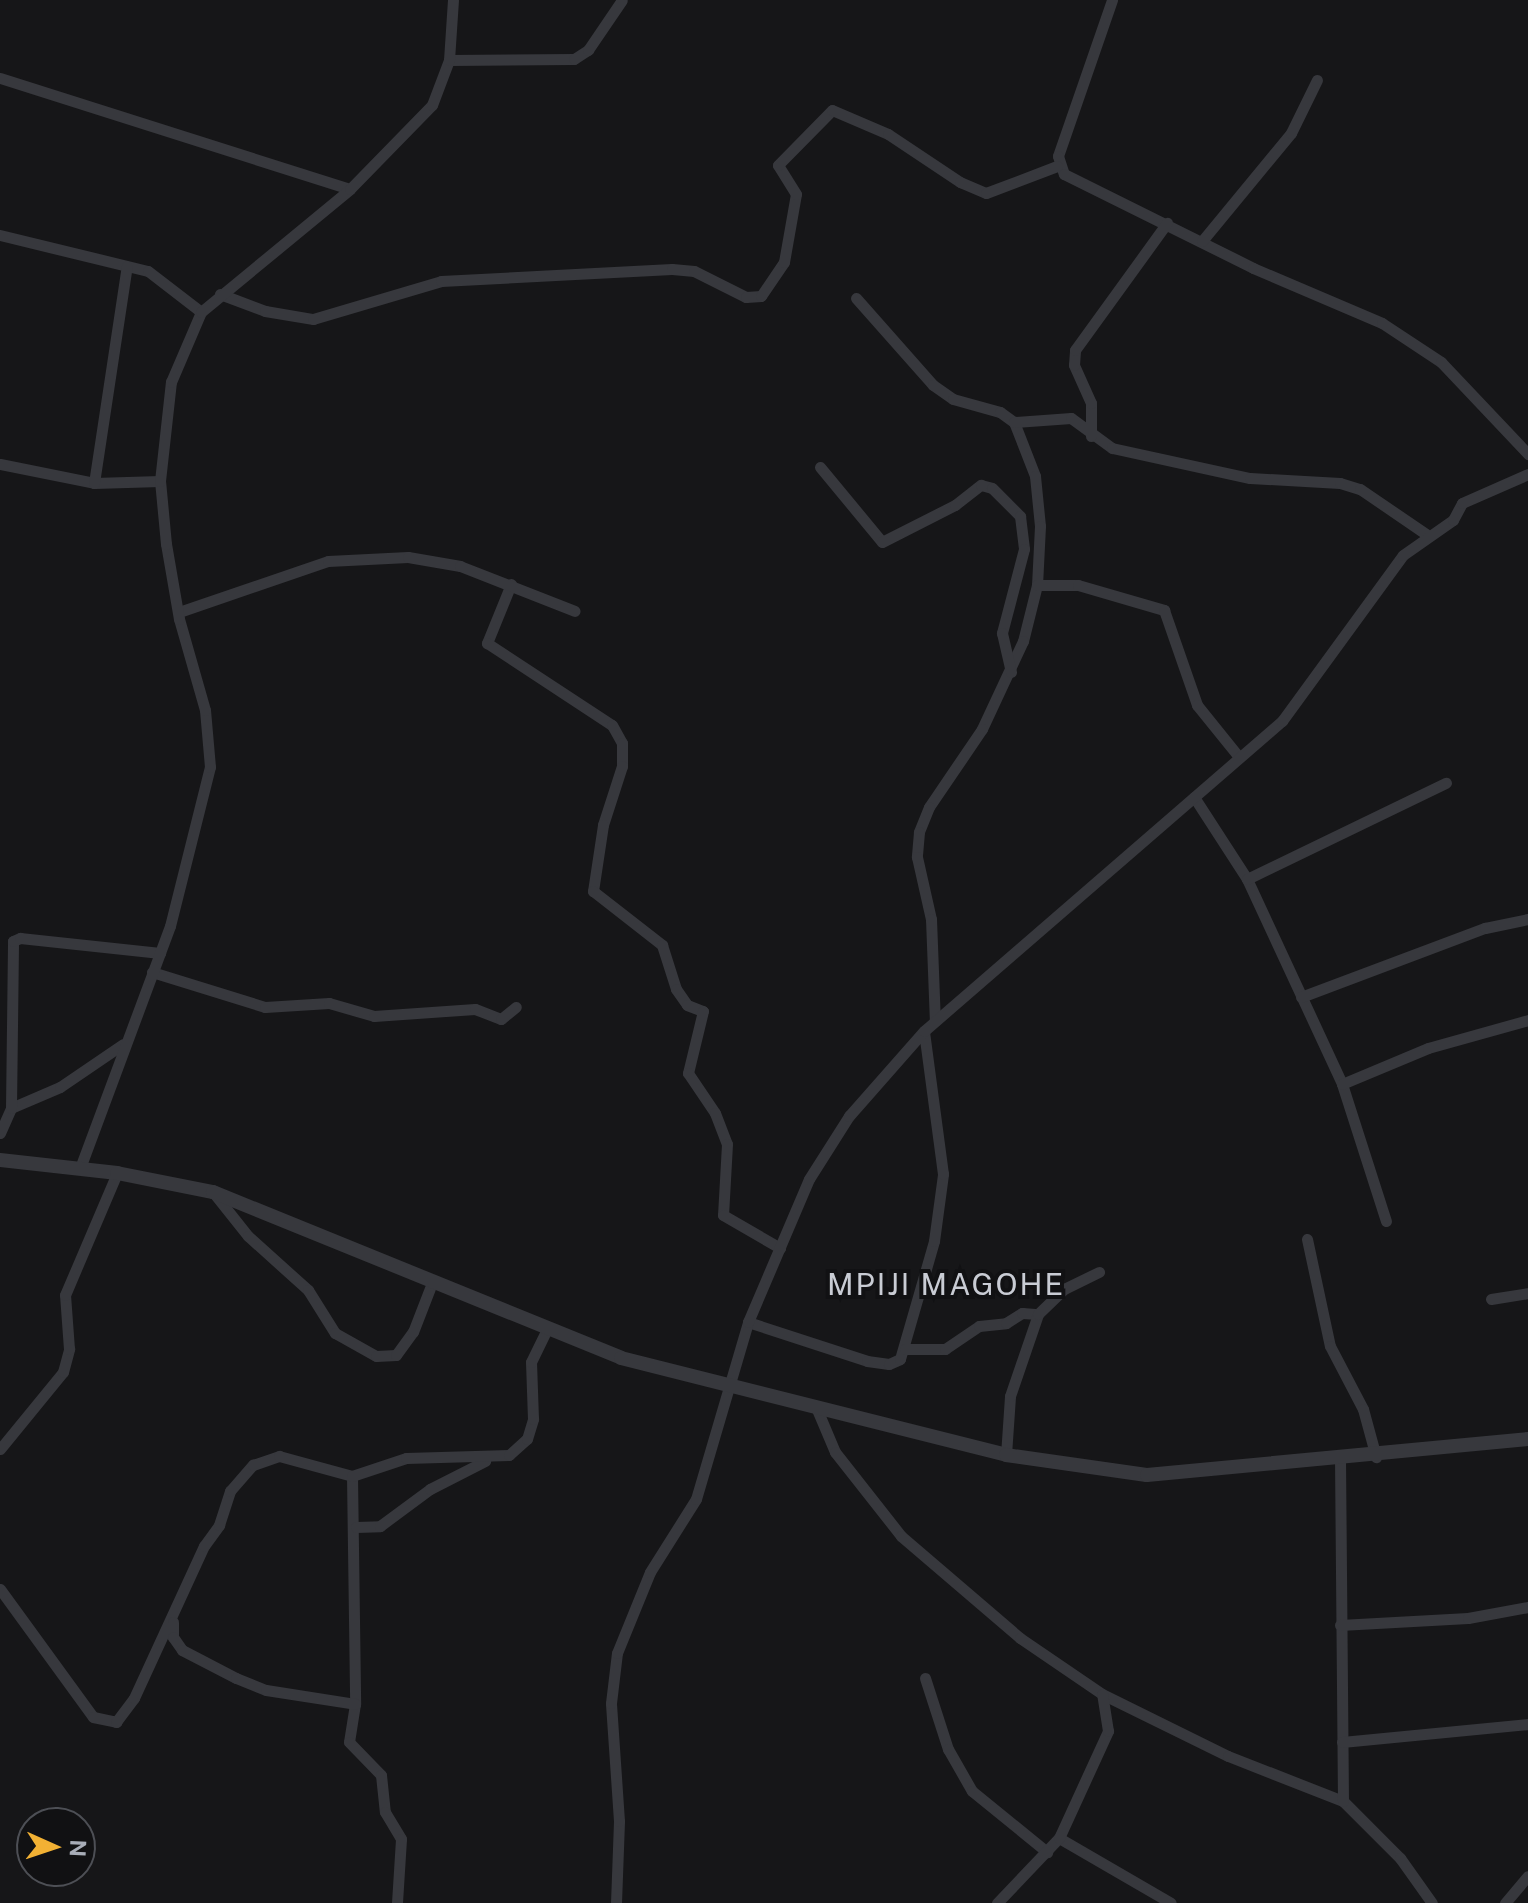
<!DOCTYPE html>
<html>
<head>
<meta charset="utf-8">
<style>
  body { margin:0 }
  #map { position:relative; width:1528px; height:1903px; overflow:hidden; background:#161618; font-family:"Public Sans",sans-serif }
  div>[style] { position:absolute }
  .minor>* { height:11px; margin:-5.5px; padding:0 5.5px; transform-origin:5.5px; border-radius:5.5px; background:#37383d }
  .tertiary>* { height:14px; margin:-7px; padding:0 7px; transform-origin:7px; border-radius:7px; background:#37383d }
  span { translate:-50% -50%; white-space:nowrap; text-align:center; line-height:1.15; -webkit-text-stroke:8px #111113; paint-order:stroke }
  .quarter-label { font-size:30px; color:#c9ccd4; letter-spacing:2px }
  .north { position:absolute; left:16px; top:1807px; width:80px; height:80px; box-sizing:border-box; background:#111113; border:2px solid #4d4f55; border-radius:50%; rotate:93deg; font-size:22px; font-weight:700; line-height:32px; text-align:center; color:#a8adb8 }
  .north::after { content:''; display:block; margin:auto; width:28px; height:36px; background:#f2b134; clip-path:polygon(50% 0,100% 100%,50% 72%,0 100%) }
</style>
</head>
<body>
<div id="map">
  <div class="minor">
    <i style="left:1112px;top:0;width:165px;rotate:109.1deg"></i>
    <i style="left:1058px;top:156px;width:19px;rotate:72deg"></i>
    <i style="left:1064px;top:174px;width:211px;rotate:26.4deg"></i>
    <i style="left:1253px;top:268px;width:140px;rotate:23.1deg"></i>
    <i style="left:1382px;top:323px;width:71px;rotate:33.5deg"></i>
    <i style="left:1441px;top:362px;width:127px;rotate:46.6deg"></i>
    <i style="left:449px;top:60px;width:125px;rotate:-0.5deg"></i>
    <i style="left:574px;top:59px;width:17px;rotate:-33deg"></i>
    <i style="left:588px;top:50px;width:60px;rotate:-55.8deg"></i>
    <i style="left:0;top:78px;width:367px;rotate:17.6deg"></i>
    <i style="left:0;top:235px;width:152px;rotate:13.7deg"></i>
    <i style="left:148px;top:271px;width:67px;rotate:37.7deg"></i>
    <i style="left:1202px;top:241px;width:140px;rotate:-50.5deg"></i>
    <i style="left:1291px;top:133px;width:59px;rotate:-63.9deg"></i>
    <i style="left:220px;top:294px;width:48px;rotate:20.7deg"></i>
    <i style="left:265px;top:311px;width:49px;rotate:9.5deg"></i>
    <i style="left:313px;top:319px;width:134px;rotate:-16.5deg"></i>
    <i style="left:441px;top:281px;width:231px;rotate:-3deg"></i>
    <i style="left:672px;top:269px;width:22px;rotate:5deg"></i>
    <i style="left:694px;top:271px;width:58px;rotate:26.6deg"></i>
    <i style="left:746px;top:297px;width:15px;rotate:-4deg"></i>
    <i style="left:761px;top:296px;width:41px;rotate:-55.9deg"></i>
    <i style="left:784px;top:262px;width:69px;rotate:-80deg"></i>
    <i style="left:796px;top:194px;width:34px;rotate:-122deg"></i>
    <i style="left:778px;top:165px;width:77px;rotate:-45.5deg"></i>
    <i style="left:832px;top:110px;width:61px;rotate:23.2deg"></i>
    <i style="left:888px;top:134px;width:87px;rotate:33.7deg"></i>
    <i style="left:960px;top:182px;width:28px;rotate:23deg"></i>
    <i style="left:986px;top:193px;width:76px;rotate:-20.8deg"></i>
    <i style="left:856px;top:298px;width:116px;rotate:48.5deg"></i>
    <i style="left:933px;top:385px;width:24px;rotate:35deg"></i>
    <i style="left:953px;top:399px;width:49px;rotate:15.5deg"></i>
    <i style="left:1000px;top:412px;width:17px;rotate:36deg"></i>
    <i style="left:1014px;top:422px;width:58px;rotate:68.7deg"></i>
    <i style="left:1035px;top:476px;width:50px;rotate:84.3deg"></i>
    <i style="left:1040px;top:526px;width:59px;rotate:92.9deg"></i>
    <i style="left:1037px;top:585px;width:58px;rotate:104deg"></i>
    <i style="left:1023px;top:641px;width:97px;rotate:115deg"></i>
    <i style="left:982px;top:729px;width:94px;rotate:124.2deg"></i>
    <i style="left:929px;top:807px;width:27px;rotate:112deg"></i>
    <i style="left:919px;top:832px;width:25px;rotate:95deg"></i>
    <i style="left:917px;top:857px;width:64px;rotate:77.3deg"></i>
    <i style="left:931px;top:919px;width:102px;rotate:87.8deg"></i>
    <i style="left:1014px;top:422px;width:57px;rotate:-4deg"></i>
    <i style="left:1071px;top:418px;width:51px;rotate:36.2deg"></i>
    <i style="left:1112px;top:448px;width:141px;rotate:12.3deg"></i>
    <i style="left:1250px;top:478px;width:90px;rotate:3.2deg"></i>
    <i style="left:1340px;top:483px;width:21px;rotate:17deg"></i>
    <i style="left:1360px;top:489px;width:80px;rotate:34.3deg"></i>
    <i style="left:1091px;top:436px;width:33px;rotate:-90deg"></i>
    <i style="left:1091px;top:403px;width:42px;rotate:-114.1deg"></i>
    <i style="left:1074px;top:365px;width:15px;rotate:-86deg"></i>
    <i style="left:1075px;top:350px;width:157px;rotate:-54.1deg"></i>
    <i style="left:0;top:464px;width:96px;rotate:11.4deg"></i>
    <i style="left:94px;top:483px;width:66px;rotate:-1.7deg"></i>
    <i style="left:820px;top:467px;width:97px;rotate:50.4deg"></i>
    <i style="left:882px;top:542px;width:82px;rotate:-26.9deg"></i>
    <i style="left:955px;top:505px;width:33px;rotate:-38deg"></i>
    <i style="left:981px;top:485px;width:11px;rotate:15deg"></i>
    <i style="left:992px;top:488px;width:40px;rotate:45deg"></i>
    <i style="left:1020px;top:516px;width:33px;rotate:83deg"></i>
    <i style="left:1024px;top:549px;width:87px;rotate:104.7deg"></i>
    <i style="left:1002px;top:633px;width:40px;rotate:77deg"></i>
    <i style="left:94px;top:483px;width:219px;rotate:-81.4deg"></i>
    <i style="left:511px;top:584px;width:64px;rotate:112.1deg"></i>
    <i style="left:487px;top:643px;width:149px;rotate:33.3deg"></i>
    <i style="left:612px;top:725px;width:21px;rotate:61deg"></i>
    <i style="left:622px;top:743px;width:23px;rotate:90deg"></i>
    <i style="left:622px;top:766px;width:62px;rotate:107.9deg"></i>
    <i style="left:603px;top:825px;width:67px;rotate:98.6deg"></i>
    <i style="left:593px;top:891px;width:88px;rotate:38deg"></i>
    <i style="left:662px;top:945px;width:46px;rotate:72.3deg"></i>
    <i style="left:676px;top:989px;width:19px;rotate:55deg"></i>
    <i style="left:687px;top:1005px;width:17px;rotate:21deg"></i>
    <i style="left:703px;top:1011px;width:64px;rotate:103.6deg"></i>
    <i style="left:688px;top:1073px;width:48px;rotate:56deg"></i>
    <i style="left:715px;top:1113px;width:33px;rotate:69deg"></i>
    <i style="left:727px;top:1144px;width:71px;rotate:93.2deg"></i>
    <i style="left:723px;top:1215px;width:66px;rotate:30.1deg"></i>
    <i style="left:1037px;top:585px;width:41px"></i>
    <i style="left:1078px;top:585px;width:90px;rotate:16.2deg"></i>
    <i style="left:1164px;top:610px;width:101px;rotate:70.8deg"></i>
    <i style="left:1197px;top:705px;width:67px;rotate:51.1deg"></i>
    <i style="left:179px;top:612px;width:157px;rotate:-18.9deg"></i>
    <i style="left:328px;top:561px;width:80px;rotate:-2.9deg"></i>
    <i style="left:408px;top:557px;width:53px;rotate:9.8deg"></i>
    <i style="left:460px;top:566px;width:123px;rotate:21.4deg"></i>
    <i style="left:1194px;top:797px;width:98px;rotate:57.1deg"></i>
    <i style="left:1247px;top:879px;width:226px;rotate:65.1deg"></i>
    <i style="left:1342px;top:1084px;width:144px;rotate:72.2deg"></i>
    <i style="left:1247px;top:879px;width:221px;rotate:-25.8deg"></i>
    <i style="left:152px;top:972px;width:118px;rotate:17.2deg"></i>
    <i style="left:265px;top:1007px;width:64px;rotate:-3.6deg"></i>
    <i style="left:329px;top:1003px;width:47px;rotate:16.1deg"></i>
    <i style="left:374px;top:1016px;width:101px;rotate:-4deg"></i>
    <i style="left:475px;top:1009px;width:28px;rotate:21deg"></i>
    <i style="left:501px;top:1019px;width:19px;rotate:-39deg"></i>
    <i style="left:1301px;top:997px;width:197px;rotate:-20.6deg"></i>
    <i style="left:1485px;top:928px;width:44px;rotate:-11.8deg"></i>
    <i style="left:1342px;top:1084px;width:93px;rotate:-22.7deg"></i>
    <i style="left:1428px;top:1048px;width:104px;rotate:-15.6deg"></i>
    <i style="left:11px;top:1108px;width:53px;rotate:-23.2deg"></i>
    <i style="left:60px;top:1087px;width:76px;rotate:-34.3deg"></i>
    <i style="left:0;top:1133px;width:27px;rotate:-66deg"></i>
    <i style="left:11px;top:1108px;width:167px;rotate:-89.3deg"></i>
    <i style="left:13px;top:941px;width:8px;rotate:-23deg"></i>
    <i style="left:20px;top:938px;width:141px;rotate:6.1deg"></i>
    <i style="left:80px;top:1168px;width:258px;rotate:-69.6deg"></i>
    <i style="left:170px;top:926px;width:164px;rotate:-75.9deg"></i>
    <i style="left:210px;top:767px;width:57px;rotate:-95deg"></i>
    <i style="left:205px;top:710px;width:95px;rotate:-105.9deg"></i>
    <i style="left:179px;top:619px;width:76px;rotate:-99.8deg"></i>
    <i style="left:166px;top:544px;width:63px;rotate:-95.4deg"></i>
    <i style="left:160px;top:481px;width:100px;rotate:-83.7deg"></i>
    <i style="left:171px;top:382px;width:76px;rotate:-66.8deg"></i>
    <i style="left:201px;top:312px;width:193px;rotate:-39.5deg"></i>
    <i style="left:350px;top:189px;width:117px;rotate:-45.7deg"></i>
    <i style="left:432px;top:105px;width:48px;rotate:-69.3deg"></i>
    <i style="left:449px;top:60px;width:60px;rotate:-86.2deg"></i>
    <i style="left:213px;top:1192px;width:56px;rotate:51.5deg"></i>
    <i style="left:248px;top:1236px;width:81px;rotate:42deg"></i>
    <i style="left:308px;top:1290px;width:51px;rotate:57.9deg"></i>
    <i style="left:335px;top:1333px;width:47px;rotate:29.3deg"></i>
    <i style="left:376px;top:1356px;width:20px;rotate:-3deg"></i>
    <i style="left:396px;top:1355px;width:29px;rotate:-54deg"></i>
    <i style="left:413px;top:1332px;width:53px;rotate:-68.8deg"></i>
    <i style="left:1307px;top:1239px;width:109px;rotate:77.9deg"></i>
    <i style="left:1330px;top:1346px;width:71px;rotate:62.4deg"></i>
    <i style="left:1363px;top:1409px;width:50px;rotate:74.8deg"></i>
    <i style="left:1491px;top:1299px;width:37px;rotate:-9deg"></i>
    <i style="left:748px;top:1322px;width:125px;rotate:18.1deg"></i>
    <i style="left:867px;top:1361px;width:22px;rotate:8deg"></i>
    <i style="left:889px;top:1364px;width:12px;rotate:-24deg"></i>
    <i style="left:900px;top:1359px;width:123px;rotate:-73.9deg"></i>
    <i style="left:934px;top:1241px;width:68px;rotate:-82.3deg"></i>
    <i style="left:943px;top:1174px;width:144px;rotate:-97.6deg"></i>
    <i style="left:905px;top:1349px;width:40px"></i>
    <i style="left:945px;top:1349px;width:41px;rotate:-34.1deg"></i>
    <i style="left:979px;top:1326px;width:27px;rotate:-6deg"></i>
    <i style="left:1006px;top:1323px;width:19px;rotate:-32deg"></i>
    <i style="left:1022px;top:1313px;width:16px;rotate:4deg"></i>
    <i style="left:816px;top:1407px;width:49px;rotate:67.1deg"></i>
    <i style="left:835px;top:1452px;width:107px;rotate:51.8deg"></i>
    <i style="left:901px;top:1536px;width:157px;rotate:40.6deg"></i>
    <i style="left:1020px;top:1638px;width:99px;rotate:34.3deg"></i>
    <i style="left:1102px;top:1694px;width:140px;rotate:26.2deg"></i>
    <i style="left:1228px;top:1756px;width:123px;rotate:21.4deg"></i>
    <i style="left:1343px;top:1801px;width:81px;rotate:45deg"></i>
    <i style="left:1400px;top:1858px;width:55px;rotate:54.6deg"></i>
    <i style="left:0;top:1449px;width:99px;rotate:-50.7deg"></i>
    <i style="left:63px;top:1372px;width:24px;rotate:-75deg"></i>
    <i style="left:69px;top:1349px;width:54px;rotate:-94.2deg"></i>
    <i style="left:65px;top:1295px;width:133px;rotate:-66.9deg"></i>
    <i style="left:1006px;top:1455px;width:59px;rotate:-86.1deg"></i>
    <i style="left:1010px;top:1396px;width:87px;rotate:-71.1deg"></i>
    <i style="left:1038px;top:1314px;width:36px;rotate:-44deg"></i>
    <i style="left:1064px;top:1289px;width:39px;rotate:-26deg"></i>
    <i style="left:1340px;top:1458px;width:343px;rotate:89.5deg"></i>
    <i style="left:352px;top:1476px;width:228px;rotate:89.2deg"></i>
    <i style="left:355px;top:1704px;width:38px;rotate:99deg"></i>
    <i style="left:349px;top:1742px;width:46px;rotate:45.9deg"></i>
    <i style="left:381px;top:1775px;width:37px;rotate:84deg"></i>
    <i style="left:385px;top:1812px;width:31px;rotate:59deg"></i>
    <i style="left:401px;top:1839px;width:64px;rotate:93.6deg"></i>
    <i style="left:356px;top:1527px;width:24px;rotate:-2deg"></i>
    <i style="left:380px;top:1526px;width:62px;rotate:-36.5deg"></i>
    <i style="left:430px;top:1489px;width:62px;rotate:-27deg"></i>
    <i style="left:0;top:1589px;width:158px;rotate:54deg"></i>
    <i style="left:93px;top:1717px;width:24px;rotate:12deg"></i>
    <i style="left:116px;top:1722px;width:30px;rotate:-53deg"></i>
    <i style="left:134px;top:1698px;width:167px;rotate:-65.3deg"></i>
    <i style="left:204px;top:1546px;width:26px;rotate:-54deg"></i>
    <i style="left:219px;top:1525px;width:36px;rotate:-72deg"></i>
    <i style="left:230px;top:1491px;width:35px;rotate:-49deg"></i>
    <i style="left:253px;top:1465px;width:28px;rotate:-19deg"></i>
    <i style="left:279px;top:1456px;width:76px;rotate:15.3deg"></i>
    <i style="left:352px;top:1476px;width:57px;rotate:-18.4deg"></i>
    <i style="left:406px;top:1458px;width:103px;rotate:-1.7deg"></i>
    <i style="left:509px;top:1455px;width:24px;rotate:-42deg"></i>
    <i style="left:527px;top:1439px;width:21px;rotate:-73deg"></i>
    <i style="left:533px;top:1419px;width:57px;rotate:-92deg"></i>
    <i style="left:531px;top:1362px;width:34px;rotate:-64deg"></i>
    <i style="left:173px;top:1622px;width:15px;rotate:90deg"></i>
    <i style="left:173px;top:1637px;width:16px;rotate:55deg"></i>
    <i style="left:182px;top:1650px;width:61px;rotate:27.4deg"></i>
    <i style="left:236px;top:1678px;width:32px;rotate:22deg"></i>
    <i style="left:266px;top:1690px;width:90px;rotate:8.9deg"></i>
    <i style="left:1340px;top:1625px;width:128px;rotate:-3.1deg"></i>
    <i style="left:1468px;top:1618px;width:61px;rotate:-10.4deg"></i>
    <i style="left:925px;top:1678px;width:75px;rotate:72.1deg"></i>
    <i style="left:948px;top:1749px;width:48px;rotate:60.3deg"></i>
    <i style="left:972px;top:1791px;width:97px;rotate:39.1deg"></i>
    <i style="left:1342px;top:1742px;width:187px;rotate:-5.5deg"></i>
    <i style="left:1059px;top:1838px;width:129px;rotate:30.1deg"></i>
    <i style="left:616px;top:1903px;width:82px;rotate:-87.9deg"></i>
    <i style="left:619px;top:1821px;width:118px;rotate:-93.9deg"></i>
    <i style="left:611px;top:1703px;width:50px;rotate:-83.2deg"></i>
    <i style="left:617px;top:1653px;width:87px;rotate:-67.8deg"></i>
    <i style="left:650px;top:1572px;width:86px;rotate:-57.8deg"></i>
    <i style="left:696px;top:1499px;width:184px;rotate:-73.6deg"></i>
    <i style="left:748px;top:1322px;width:155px;rotate:-66.9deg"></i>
    <i style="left:809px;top:1179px;width:75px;rotate:-57.6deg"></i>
    <i style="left:849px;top:1116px;width:113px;rotate:-48.6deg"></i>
    <i style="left:924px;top:1031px;width:474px;rotate:-40.9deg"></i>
    <i style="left:1282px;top:721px;width:205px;rotate:-53.9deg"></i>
    <i style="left:1403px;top:555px;width:61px;rotate:-35deg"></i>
    <i style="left:1453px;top:520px;width:19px;rotate:-62deg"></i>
    <i style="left:1462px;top:503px;width:72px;rotate:-23.7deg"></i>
    <i style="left:997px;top:1903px;width:90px;rotate:-46.4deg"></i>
    <i style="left:1059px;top:1838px;width:118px;rotate:-65.4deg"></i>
    <i style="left:1108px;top:1731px;width:37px;rotate:-99deg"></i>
    <i style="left:1505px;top:1903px;width:35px;rotate:-50deg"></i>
  </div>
  <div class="tertiary">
    <i style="left:0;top:1160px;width:118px;rotate:6.3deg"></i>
    <i style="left:117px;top:1173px;width:98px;rotate:11.2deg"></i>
    <i style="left:213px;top:1192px;width:440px;rotate:22.1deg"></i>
    <i style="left:621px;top:1358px;width:397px;rotate:14.1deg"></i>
    <i style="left:1006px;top:1455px;width:142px;rotate:8.1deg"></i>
    <i style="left:1147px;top:1475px;width:383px;rotate:-5.4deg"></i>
  </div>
  <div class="quarter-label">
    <span style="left:946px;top:1284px">MPIJI MAGOHE</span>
  </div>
  <div class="north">N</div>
</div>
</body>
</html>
